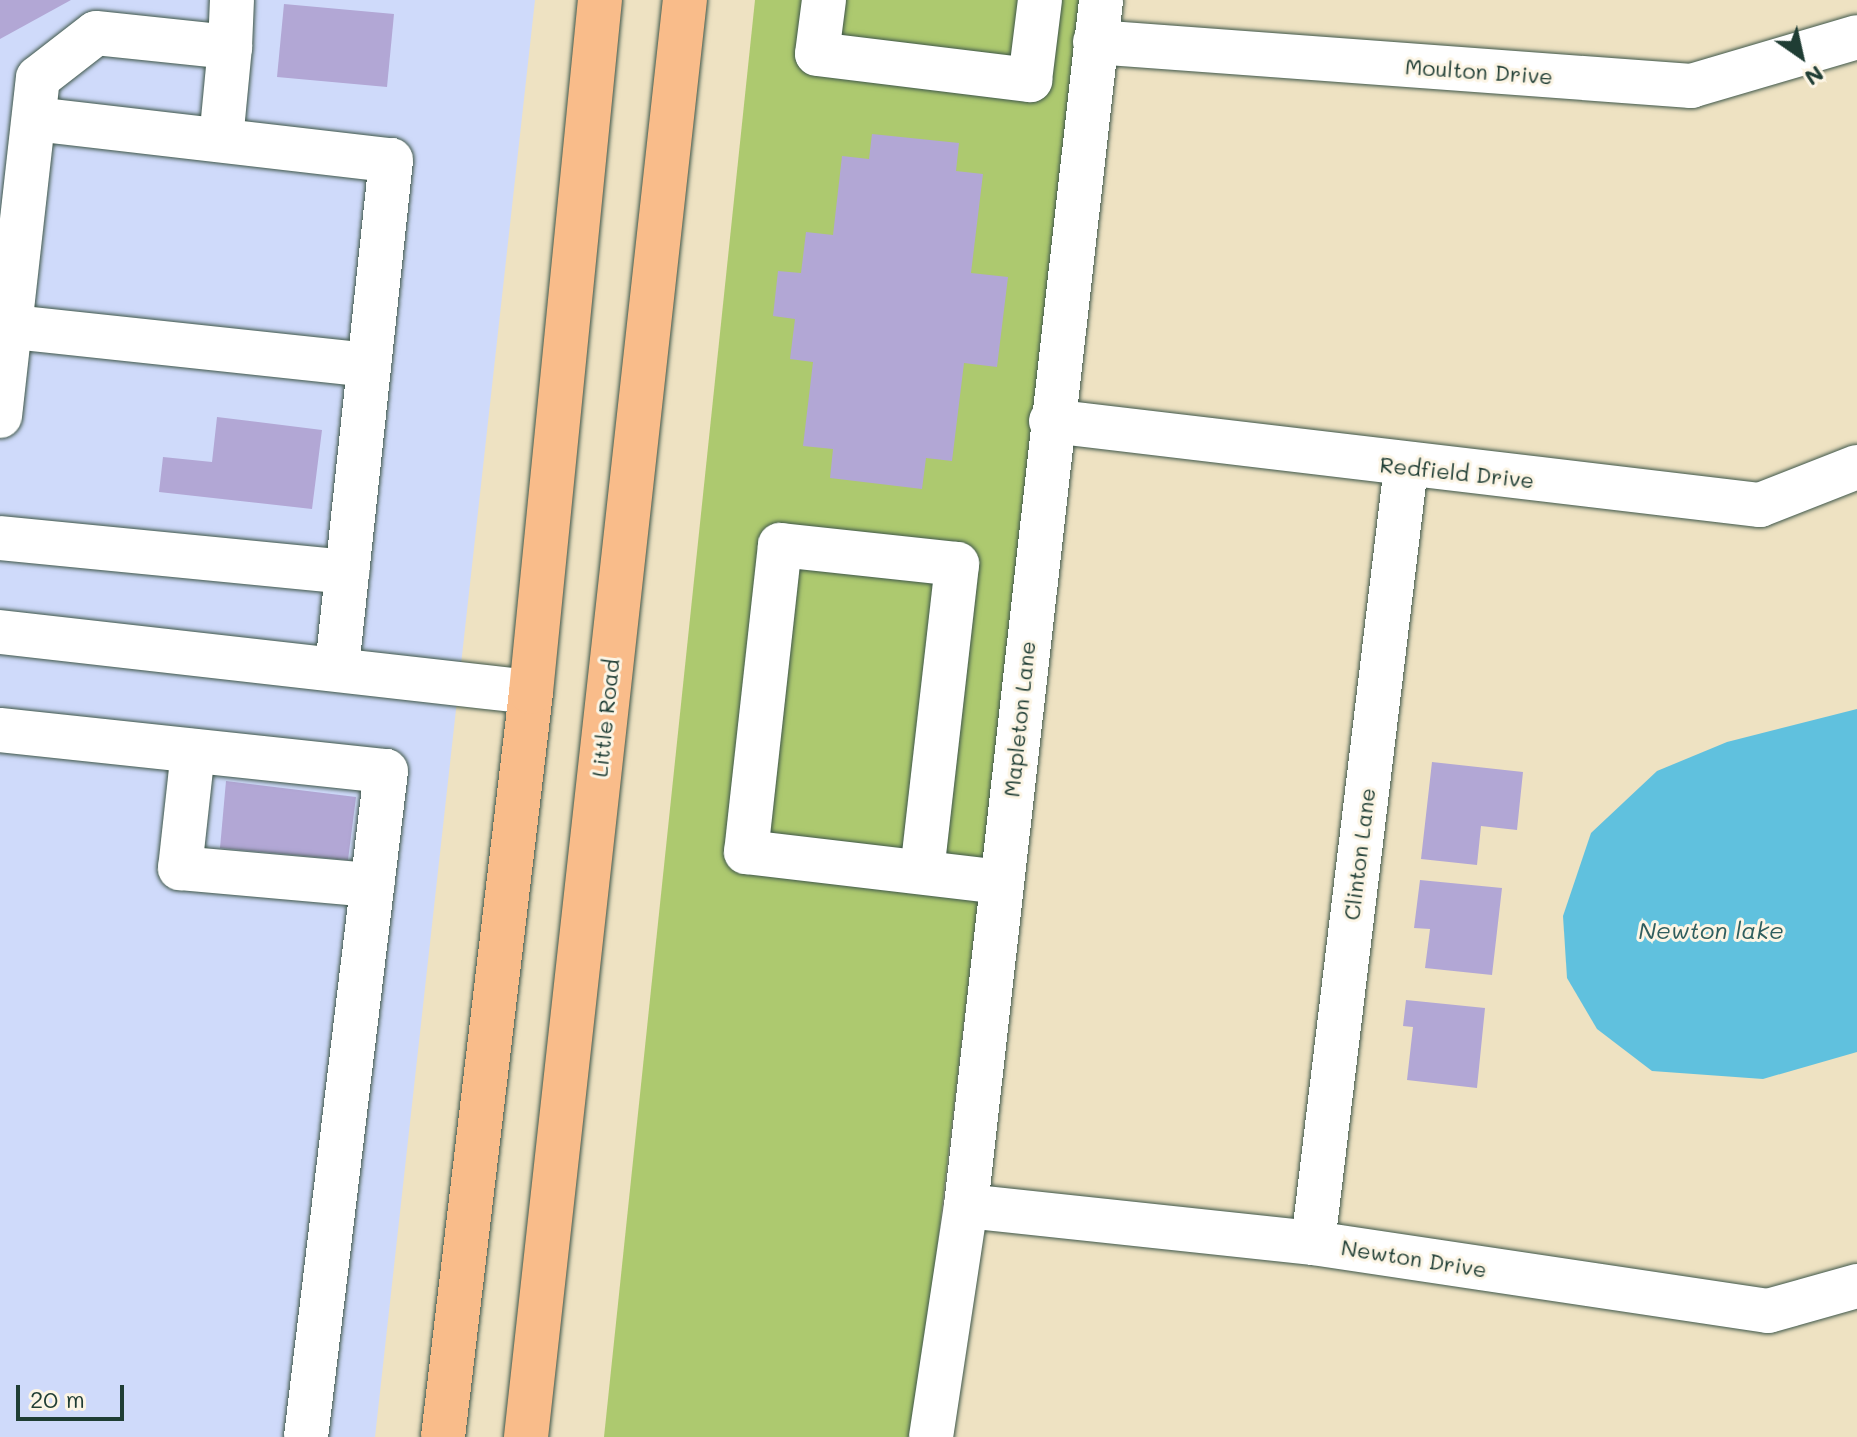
<!DOCTYPE html>
<html>
<head>
<meta charset="utf-8">
<style>
  body { margin:0 }
  #map { position:relative; width:1857px; height:1437px; overflow:hidden; background:#eee2c2; font-family:Mali,sans-serif }
  div>[style] { position:absolute }
  .built>* { inset:0; background:#cfdafa }
  .green>* { inset:0; background:#adc96f }
  .water>* { inset:0; background:#60c1de }
  .building>* { inset:0; background:#b2a7d5 }
  .roads { filter:drop-shadow(0 0 2px #3e5649) drop-shadow(0 0 2px #3e5649) }
  .minor>* { height:44px; margin:-22px; padding:0 22px; transform-origin:22px; border-radius:22px; background:#fff }
  .major>* { height:44px; margin:-22px; padding:0 22px; transform-origin:22px; border-radius:22px; background:#f9bc8a }
  span { translate:-50% -50%; white-space:nowrap; text-align:center; line-height:1.15; -webkit-text-stroke:6px #fcf5e5; paint-order:stroke }
  .street-label { font-size:22px; color:#1f3d34 }
  .water-label { font-size:24px; color:#2f5e5e; font-style:italic }
  .north { position:absolute; left:1761px; top:16px; width:80px; height:80px; -webkit-text-stroke:6px #fcf5e5; paint-order:stroke; rotate:146deg; font-size:22px; font-weight:700; line-height:32px; text-align:center; color:#1f3d34 }
  .north::after { content:''; display:block; margin:auto; width:28px; height:36px; background:#1f3d34; clip-path:polygon(50% 0,100% 100%,50% 72%,0 100%) }
  .scale { position:absolute; left:16px; top:1385px; width:108px; height:36px; box-sizing:border-box; border:4px solid #1f3d34; border-top:0; padding-left:10px; font-size:24px; line-height:28px; white-space:nowrap; color:#1f3d34; -webkit-text-stroke:6px #fcf5e5; paint-order:stroke }
</style>
</head>
<body>
<div id="map">
  <div class="built">
    <i style="clip-path:polygon(0 0,535px 0,375px 1437px,0 1437px)"></i>
  </div>
  <div class="green">
    <i style="clip-path:polygon(755px 0,1084px 0,915px 1437px,604px 1437px)"></i>
  </div>
  <div class="water">
    <i style="clip-path:polygon(1857px 709px,1857px 1052px,1763px 1079px,1652px 1071px,1597px 1029px,1567px 978px,1563px 916px,1591px 833px,1657px 771px,1727px 742px)"></i>
  </div>
  <div class="building">
    <i style="clip-path:polygon(0 0,71px 0,0 39px)"></i>
    <i style="clip-path:polygon(284px 4px,394px 14px,387px 87px,277px 77px)"></i>
    <i style="clip-path:polygon(872px 134px,959px 143px,956px 171px,983px 174px,971px 273px,1008px 277px,997px 367px,964px 363px,952px 461px,926px 458px,922px 489px,830px 478px,833px 449px,803px 446px,813px 362px,790px 359px,795px 319px,773px 316px,778px 271px,801px 273px,806px 232px,833px 235px,842px 156px,869px 159px)"></i>
    <i style="clip-path:polygon(217px 417px,322px 430px,312px 509px,159px 492px,163px 457px,212px 462px)"></i>
    <i style="clip-path:polygon(1432px 762px,1523px 772px,1517px 830px,1481px 826px,1477px 865px,1421px 859px)"></i>
    <i style="clip-path:polygon(226px 781px,356px 797px,348px 860px,220px 848px)"></i>
    <i style="clip-path:polygon(1420px 880px,1502px 888px,1492px 975px,1425px 968px,1430px 929px,1414px 928px)"></i>
    <i style="clip-path:polygon(1406px 1000px,1485px 1008px,1477px 1088px,1407px 1080px,1413px 1027px,1403px 1026px)"></i>
  </div>
  <div class="roads">
    <div class="minor">
      <i style="left:824px;top:0;width:54px;rotate:97.4deg"></i>
      <i style="left:817px;top:54px;width:215px;rotate:7deg"></i>
      <i style="left:1030px;top:80px;width:81px;rotate:-82.9deg"></i>
      <i style="left:1095px;top:42px;width:598px;rotate:4.22deg"></i>
      <i style="left:1691px;top:86px;width:173px;rotate:-16.4deg"></i>
      <i style="left:34px;top:119px;width:359px;rotate:6.6deg"></i>
      <i style="left:391px;top:160px;width:511px;rotate:96.07deg"></i>
      <i style="left:221px;top:140px;width:93px;rotate:-84.5deg"></i>
      <i style="left:13px;top:327px;width:358px;rotate:6.1deg"></i>
      <i style="left:0;top:416px;width:340px;rotate:-83.6deg"></i>
      <i style="left:38px;top:78px;width:73px;rotate:-37.8deg"></i>
      <i style="left:96px;top:33px;width:135px;rotate:6deg"></i>
      <i style="left:230px;top:47px;width:47px;rotate:-87.6deg"></i>
      <i style="left:1051px;top:421px;width:714px;rotate:6.76deg"></i>
      <i style="left:1760px;top:505px;width:104px;rotate:-21.4deg"></i>
      <i style="left:0;top:538px;width:349px;rotate:5.6deg"></i>
      <i style="left:0;top:632px;width:534px;rotate:6.45deg"></i>
      <i style="left:0;top:730px;width:388px;rotate:6.1deg"></i>
      <i style="left:386px;top:771px;width:671px;rotate:96.85deg"></i>
      <i style="left:193px;top:751px;width:118px;rotate:96.3deg"></i>
      <i style="left:180px;top:868px;width:193px;rotate:5.1deg"></i>
      <i style="left:922px;top:872px;width:310px;rotate:-83.5deg"></i>
      <i style="left:957px;top:564px;width:178px;rotate:-173.9deg"></i>
      <i style="left:780px;top:545px;width:309px;rotate:96.3deg"></i>
      <i style="left:746px;top:852px;width:257px;rotate:6.7deg"></i>
      <i style="left:966px;top:1206px;width:349px;rotate:6.1deg"></i>
      <i style="left:1313px;top:1243px;width:460px;rotate:8.5deg"></i>
      <i style="left:1768px;top:1311px;width:92px;rotate:-15.7deg"></i>
      <i style="left:1313px;top:1243px;width:783px;rotate:-83.17deg"></i>
      <i style="left:931px;top:1437px;width:234px;rotate:-81.4deg"></i>
      <i style="left:966px;top:1206px;width:1214px;rotate:-83.61deg"></i>
    </div>
    <div class="major">
      <i style="left:443px;top:1437px;width:750px;rotate:-83.26deg"></i>
      <i style="left:531px;top:692px;width:695px;rotate:-84.31deg"></i>
      <i style="left:526px;top:1437px;width:1446px;rotate:-83.69deg"></i>
    </div>
  </div>
  <div class="street-label">
    <span style="left:1479px;top:71px;rotate:4deg">Moulton Drive</span>
    <span style="left:1457px;top:472px;rotate:6deg">Redfield Drive</span>
    <span style="left:605px;top:718px;rotate:-84deg">Little Road</span>
    <span style="left:1019px;top:719px;rotate:-84deg">Mapleton Lane</span>
    <span style="left:1359px;top:854px;rotate:-83deg">Clinton Lane</span>
    <span style="left:1414px;top:1258px;rotate:9deg">Newton Drive</span>
  </div>
  <div class="water-label">
    <span style="left:1711px;top:930px">Newton lake</span>
  </div>
  <div class="north">N</div>
  <div class="scale">20 m</div>
</div>
</body>
</html>
